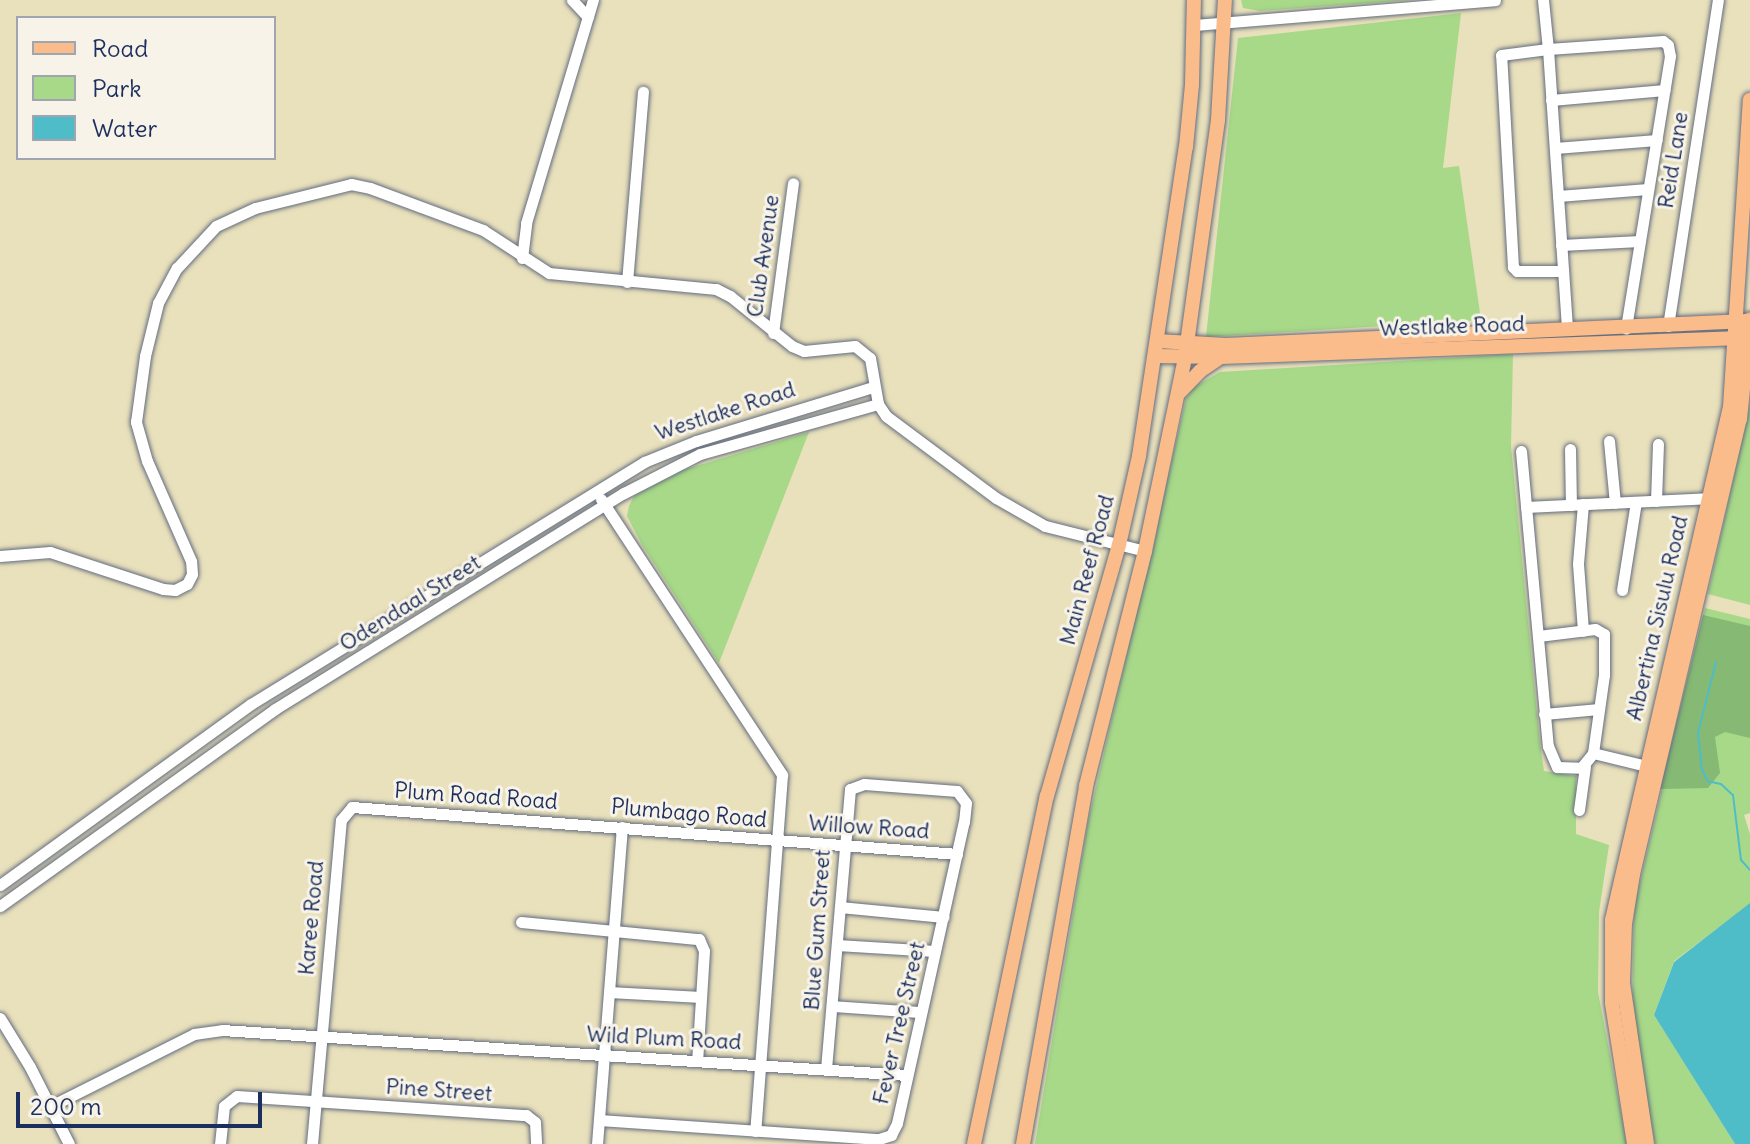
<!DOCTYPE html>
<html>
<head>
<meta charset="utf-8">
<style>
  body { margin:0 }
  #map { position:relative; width:1750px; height:1144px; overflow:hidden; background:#e9e0bc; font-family:Delius,sans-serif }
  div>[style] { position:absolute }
  .green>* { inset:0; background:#a7d988 }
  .forest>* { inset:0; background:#85b974 }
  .water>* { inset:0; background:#4fbdc7 }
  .stream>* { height:2px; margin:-1px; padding:0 1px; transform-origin:1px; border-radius:1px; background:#4fbdc7 }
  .roads { filter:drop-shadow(0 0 2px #636d7f) drop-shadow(0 0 2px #636d7f) }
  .minor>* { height:11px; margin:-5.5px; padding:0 5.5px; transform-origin:5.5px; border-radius:5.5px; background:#fff }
  .major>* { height:14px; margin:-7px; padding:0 7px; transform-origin:7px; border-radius:7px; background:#fabc8b }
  span { translate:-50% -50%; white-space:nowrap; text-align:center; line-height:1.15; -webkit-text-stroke:6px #f7f3e8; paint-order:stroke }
  .street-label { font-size:22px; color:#1b2f5e }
  .legend { position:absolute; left:16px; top:16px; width:260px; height:144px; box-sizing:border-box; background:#f7f3e8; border:2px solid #9fa5b1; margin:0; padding:10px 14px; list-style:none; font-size:24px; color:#1b2f5e }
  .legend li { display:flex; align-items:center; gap:16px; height:40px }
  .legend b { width:40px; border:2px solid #9fa5b1 }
  .scale { position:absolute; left:16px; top:1092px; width:246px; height:36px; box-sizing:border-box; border:4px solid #1b2f5e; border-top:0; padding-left:10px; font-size:24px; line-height:28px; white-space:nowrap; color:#1b2f5e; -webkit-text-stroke:6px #f7f3e8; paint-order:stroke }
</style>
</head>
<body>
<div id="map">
  <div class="green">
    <i style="clip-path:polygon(1241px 0,1411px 0,1260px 11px,1243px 8px)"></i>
    <i style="clip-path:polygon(1461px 13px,1443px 168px,1459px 166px,1481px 320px,1206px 337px,1238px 38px)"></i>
    <i style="clip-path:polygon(1513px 354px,1511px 446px,1540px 744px,1544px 771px,1576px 776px,1576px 834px,1609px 845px,1599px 912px,1598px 992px,1627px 1144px,1035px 1144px,1088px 822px,1186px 399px,1194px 387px,1220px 372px)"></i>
    <i style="clip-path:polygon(1750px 403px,1750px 605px,1708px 594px)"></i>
    <i style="clip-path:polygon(809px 432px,719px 663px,642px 545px,627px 516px,629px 506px,634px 496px,683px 470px)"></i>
    <i style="clip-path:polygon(1705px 608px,1750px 619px,1750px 813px,1744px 815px,1750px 834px,1750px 904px,1674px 961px,1654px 1015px,1735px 1144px,1655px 1144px,1632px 1019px,1634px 908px)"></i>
  </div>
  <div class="forest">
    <i style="clip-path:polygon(1703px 615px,1750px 626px,1750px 738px,1725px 732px,1715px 737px,1720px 773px,1708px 788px,1660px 789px)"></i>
  </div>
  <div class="water">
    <i style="clip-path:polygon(1750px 903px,1750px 1144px,1735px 1144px,1654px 1015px,1674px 962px)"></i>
  </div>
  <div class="stream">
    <i style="left:1716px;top:662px;width:73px;rotate:104.2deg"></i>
    <i style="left:1698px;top:733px;width:36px;rotate:84deg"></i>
    <i style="left:1702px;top:769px;width:13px;rotate:67deg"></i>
    <i style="left:1707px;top:781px;width:14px;rotate:12deg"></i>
    <i style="left:1721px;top:784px;width:16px;rotate:43deg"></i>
    <i style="left:1733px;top:795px;width:65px;rotate:83deg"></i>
    <i style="left:1741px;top:860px;width:13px;rotate:48deg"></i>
  </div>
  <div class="roads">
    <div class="minor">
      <i style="left:572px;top:0;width:23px;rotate:47deg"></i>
      <i style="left:1543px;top:0;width:49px;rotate:84.2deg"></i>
      <i style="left:1548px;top:49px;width:115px;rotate:-4deg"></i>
      <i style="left:1663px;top:41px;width:6px;rotate:39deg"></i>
      <i style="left:1668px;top:45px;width:11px;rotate:80deg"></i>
      <i style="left:1670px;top:56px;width:276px;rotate:99.2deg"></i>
      <i style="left:1194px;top:25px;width:302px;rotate:-4.7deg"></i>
      <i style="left:1551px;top:100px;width:114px;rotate:-5deg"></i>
      <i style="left:1555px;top:148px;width:102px;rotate:-4.5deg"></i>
      <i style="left:1558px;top:196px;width:90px;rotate:-4.4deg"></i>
      <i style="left:1561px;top:245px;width:79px;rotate:-2.9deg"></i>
      <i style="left:522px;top:258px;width:35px;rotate:-83deg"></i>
      <i style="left:526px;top:223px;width:233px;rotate:-73.3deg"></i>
      <i style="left:1563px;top:271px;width:46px;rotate:180deg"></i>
      <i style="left:1517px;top:271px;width:6px;rotate:-135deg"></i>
      <i style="left:1513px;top:267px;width:212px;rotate:-93.2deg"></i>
      <i style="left:1501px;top:55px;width:47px;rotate:-7.3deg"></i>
      <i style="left:1548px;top:49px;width:281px;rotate:86.1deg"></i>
      <i style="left:627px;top:282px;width:191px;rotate:-85.2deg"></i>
      <i style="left:1668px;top:326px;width:330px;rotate:-81.3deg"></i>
      <i style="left:773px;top:333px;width:151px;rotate:-82.4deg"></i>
      <i style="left:1609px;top:441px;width:62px;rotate:84.5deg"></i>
      <i style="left:1570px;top:449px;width:56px;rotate:89deg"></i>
      <i style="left:1521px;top:451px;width:296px;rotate:84.8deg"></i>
      <i style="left:1548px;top:746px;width:23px;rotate:67deg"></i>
      <i style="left:1557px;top:767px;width:24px;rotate:2deg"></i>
      <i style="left:1581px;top:768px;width:19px;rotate:-51deg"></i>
      <i style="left:1593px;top:753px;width:79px;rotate:-82deg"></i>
      <i style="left:1604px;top:675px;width:41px;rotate:-90deg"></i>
      <i style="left:1604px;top:634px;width:10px;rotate:-151deg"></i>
      <i style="left:1595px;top:629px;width:57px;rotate:173deg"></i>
      <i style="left:601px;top:499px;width:330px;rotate:56.7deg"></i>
      <i style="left:782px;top:775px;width:357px;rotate:94.3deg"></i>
      <i style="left:1656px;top:501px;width:57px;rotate:-88deg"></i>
      <i style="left:1583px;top:504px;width:60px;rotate:94.8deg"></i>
      <i style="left:1578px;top:564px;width:67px;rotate:85.7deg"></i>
      <i style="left:1526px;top:507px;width:181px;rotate:-2.8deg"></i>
      <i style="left:0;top:556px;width:50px;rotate:-4.6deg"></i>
      <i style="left:50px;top:552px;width:119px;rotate:18.1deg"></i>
      <i style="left:163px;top:589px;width:12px;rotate:5deg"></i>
      <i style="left:175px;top:590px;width:13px;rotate:-27deg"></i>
      <i style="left:187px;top:584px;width:11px;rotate:-63deg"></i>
      <i style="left:192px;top:574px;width:13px;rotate:-94deg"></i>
      <i style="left:191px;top:561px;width:109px;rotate:-113.7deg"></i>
      <i style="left:147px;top:461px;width:41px;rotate:-105.8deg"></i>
      <i style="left:136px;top:422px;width:67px;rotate:-82.2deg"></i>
      <i style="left:145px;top:356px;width:55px;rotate:-76.2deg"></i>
      <i style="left:158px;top:303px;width:40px;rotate:-62deg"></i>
      <i style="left:177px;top:268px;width:57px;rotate:-47.1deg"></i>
      <i style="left:216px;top:226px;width:43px;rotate:-24.8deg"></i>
      <i style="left:255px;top:208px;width:99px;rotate:-14deg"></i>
      <i style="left:351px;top:184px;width:19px;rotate:12deg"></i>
      <i style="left:370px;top:188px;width:121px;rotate:20.4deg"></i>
      <i style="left:483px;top:230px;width:79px;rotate:33.1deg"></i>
      <i style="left:549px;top:273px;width:168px;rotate:5.5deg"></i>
      <i style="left:716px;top:289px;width:16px;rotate:27deg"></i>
      <i style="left:730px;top:296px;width:80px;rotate:38.9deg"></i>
      <i style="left:792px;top:346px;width:13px;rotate:23deg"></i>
      <i style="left:804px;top:351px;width:51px;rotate:-5.6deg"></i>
      <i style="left:855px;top:346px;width:19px;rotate:39deg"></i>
      <i style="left:870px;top:358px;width:47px;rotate:80.1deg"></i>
      <i style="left:878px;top:404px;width:14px;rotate:56deg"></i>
      <i style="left:886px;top:416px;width:137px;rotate:36.7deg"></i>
      <i style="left:996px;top:498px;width:56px;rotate:29.7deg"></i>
      <i style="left:1045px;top:526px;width:103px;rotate:14deg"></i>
      <i style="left:1622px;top:590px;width:89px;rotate:-81deg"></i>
      <i style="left:1544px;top:714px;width:55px;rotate:-5.2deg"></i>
      <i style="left:1593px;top:753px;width:64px;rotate:13.6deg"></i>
      <i style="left:1579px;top:810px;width:44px;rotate:-82.2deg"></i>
      <i style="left:0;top:885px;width:309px;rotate:-35.8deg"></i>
      <i style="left:251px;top:704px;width:462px;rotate:-31.6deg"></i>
      <i style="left:644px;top:462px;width:56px;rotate:-22deg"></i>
      <i style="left:696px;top:441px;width:185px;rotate:-17deg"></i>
      <i style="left:0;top:906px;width:338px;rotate:-35.6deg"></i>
      <i style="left:275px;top:709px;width:410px;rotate:-31.8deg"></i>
      <i style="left:624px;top:493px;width:85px;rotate:-27.2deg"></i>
      <i style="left:700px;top:454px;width:185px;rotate:-15.7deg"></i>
      <i style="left:840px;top:907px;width:104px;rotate:5.5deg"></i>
      <i style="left:521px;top:922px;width:179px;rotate:5.5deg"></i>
      <i style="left:699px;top:939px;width:13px;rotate:67deg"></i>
      <i style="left:704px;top:951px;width:110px;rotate:93.6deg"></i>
      <i style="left:837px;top:945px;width:98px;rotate:3.5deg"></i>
      <i style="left:609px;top:992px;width:92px;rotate:3.1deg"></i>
      <i style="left:832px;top:1006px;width:89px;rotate:3.9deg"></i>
      <i style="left:0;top:1018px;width:57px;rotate:58.5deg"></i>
      <i style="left:30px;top:1067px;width:86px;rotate:63.1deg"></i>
      <i style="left:51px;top:1106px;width:160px;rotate:-26.7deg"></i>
      <i style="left:194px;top:1034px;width:28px;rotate:-8deg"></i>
      <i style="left:222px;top:1030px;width:686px;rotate:3.76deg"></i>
      <i style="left:599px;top:1120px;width:281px;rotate:3.9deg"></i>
      <i style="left:879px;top:1139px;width:13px;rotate:-18deg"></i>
      <i style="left:891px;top:1135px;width:13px;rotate:-63deg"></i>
      <i style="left:897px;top:1123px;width:308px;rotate:-77.5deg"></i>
      <i style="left:964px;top:822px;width:19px;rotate:-84deg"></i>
      <i style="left:966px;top:803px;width:15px;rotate:-127deg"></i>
      <i style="left:957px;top:791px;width:93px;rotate:-175.7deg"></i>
      <i style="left:864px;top:784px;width:15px;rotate:160deg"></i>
      <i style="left:850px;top:789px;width:282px;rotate:94.9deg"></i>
      <i style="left:220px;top:1144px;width:38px;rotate:-84deg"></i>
      <i style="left:224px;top:1106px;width:16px;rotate:-38deg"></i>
      <i style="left:237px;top:1096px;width:290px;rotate:3.8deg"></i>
      <i style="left:526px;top:1115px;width:11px;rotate:38deg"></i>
      <i style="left:535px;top:1122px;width:22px;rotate:87deg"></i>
      <i style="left:312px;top:1144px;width:325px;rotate:-84.9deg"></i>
      <i style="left:341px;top:820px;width:17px;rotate:-50deg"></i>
      <i style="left:352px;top:807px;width:607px;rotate:4.44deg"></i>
      <i style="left:597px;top:1144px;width:318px;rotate:-85.5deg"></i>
    </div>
    <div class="major">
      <i style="left:1157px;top:341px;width:69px;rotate:3.3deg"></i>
      <i style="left:1226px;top:345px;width:521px;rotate:-2.64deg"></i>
      <i style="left:1155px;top:356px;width:66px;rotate:0.9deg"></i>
      <i style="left:1221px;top:357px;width:521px;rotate:-2.09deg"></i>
      <i style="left:1179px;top:393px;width:30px;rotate:-46deg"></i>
      <i style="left:1200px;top:371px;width:25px;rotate:-34deg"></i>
      <i style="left:974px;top:1144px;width:356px;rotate:-78.2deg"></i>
      <i style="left:1047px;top:796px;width:261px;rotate:-74deg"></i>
      <i style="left:1119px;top:545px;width:91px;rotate:-77.3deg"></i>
      <i style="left:1139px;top:456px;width:313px;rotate:-81.4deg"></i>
      <i style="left:1186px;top:147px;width:62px;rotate:-84.5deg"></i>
      <i style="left:1192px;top:85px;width:85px;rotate:-88.7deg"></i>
      <i style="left:1023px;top:1144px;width:364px;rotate:-80deg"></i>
      <i style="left:1086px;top:786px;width:242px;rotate:-75.9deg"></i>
      <i style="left:1145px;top:551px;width:197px;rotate:-78.3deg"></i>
      <i style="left:1185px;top:358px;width:240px;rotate:-82.1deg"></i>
      <i style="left:1218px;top:120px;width:120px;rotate:-86.7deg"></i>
      <i style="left:1634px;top:1144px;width:143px;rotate:-98.9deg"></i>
      <i style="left:1612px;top:1003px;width:83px;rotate:-90deg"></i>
      <i style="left:1612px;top:920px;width:526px;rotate:-77.05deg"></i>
      <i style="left:1730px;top:407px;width:308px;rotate:-86.3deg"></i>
      <i style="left:1647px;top:1144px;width:163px;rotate:-98.5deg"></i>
      <i style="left:1623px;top:983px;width:59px;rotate:-88.1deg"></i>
      <i style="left:1625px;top:924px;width:51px;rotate:-80.9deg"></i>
      <i style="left:1633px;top:874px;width:467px;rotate:-76.8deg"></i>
      <i style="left:1740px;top:419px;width:100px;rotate:-84.3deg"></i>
    </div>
  </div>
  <div class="street-label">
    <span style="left:1673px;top:160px;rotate:-81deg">Reid Lane</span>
    <span style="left:763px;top:256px;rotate:-82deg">Club Avenue</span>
    <span style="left:1452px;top:326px;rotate:-2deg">Westlake Road</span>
    <span style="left:725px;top:411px;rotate:-18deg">Westlake Road</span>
    <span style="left:1087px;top:570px;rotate:-75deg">Main Reef Road</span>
    <span style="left:410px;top:603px;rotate:-32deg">Odendaal Street</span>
    <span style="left:1657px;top:618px;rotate:-77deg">Albertina Sisulu Road</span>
    <span style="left:476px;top:796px;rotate:4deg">Plum Road Road</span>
    <span style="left:689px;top:813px;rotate:5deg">Plumbago Road</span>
    <span style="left:869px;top:827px;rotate:4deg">Willow Road</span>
    <span style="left:311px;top:918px;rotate:-85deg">Karee Road</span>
    <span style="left:817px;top:930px;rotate:-86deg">Blue Gum Street</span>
    <span style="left:899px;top:1023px;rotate:-77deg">Fever Tree Street</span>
    <span style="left:664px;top:1038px;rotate:3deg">Wild Plum Road</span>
    <span style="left:439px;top:1090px;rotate:4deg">Pine Street</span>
  </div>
  <ul class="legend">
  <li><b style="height:10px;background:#fabc8b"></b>Road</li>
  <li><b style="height:22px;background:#a7d988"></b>Park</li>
  <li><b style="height:22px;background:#4fbdc7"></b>Water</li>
  </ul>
  <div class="scale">200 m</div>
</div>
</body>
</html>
